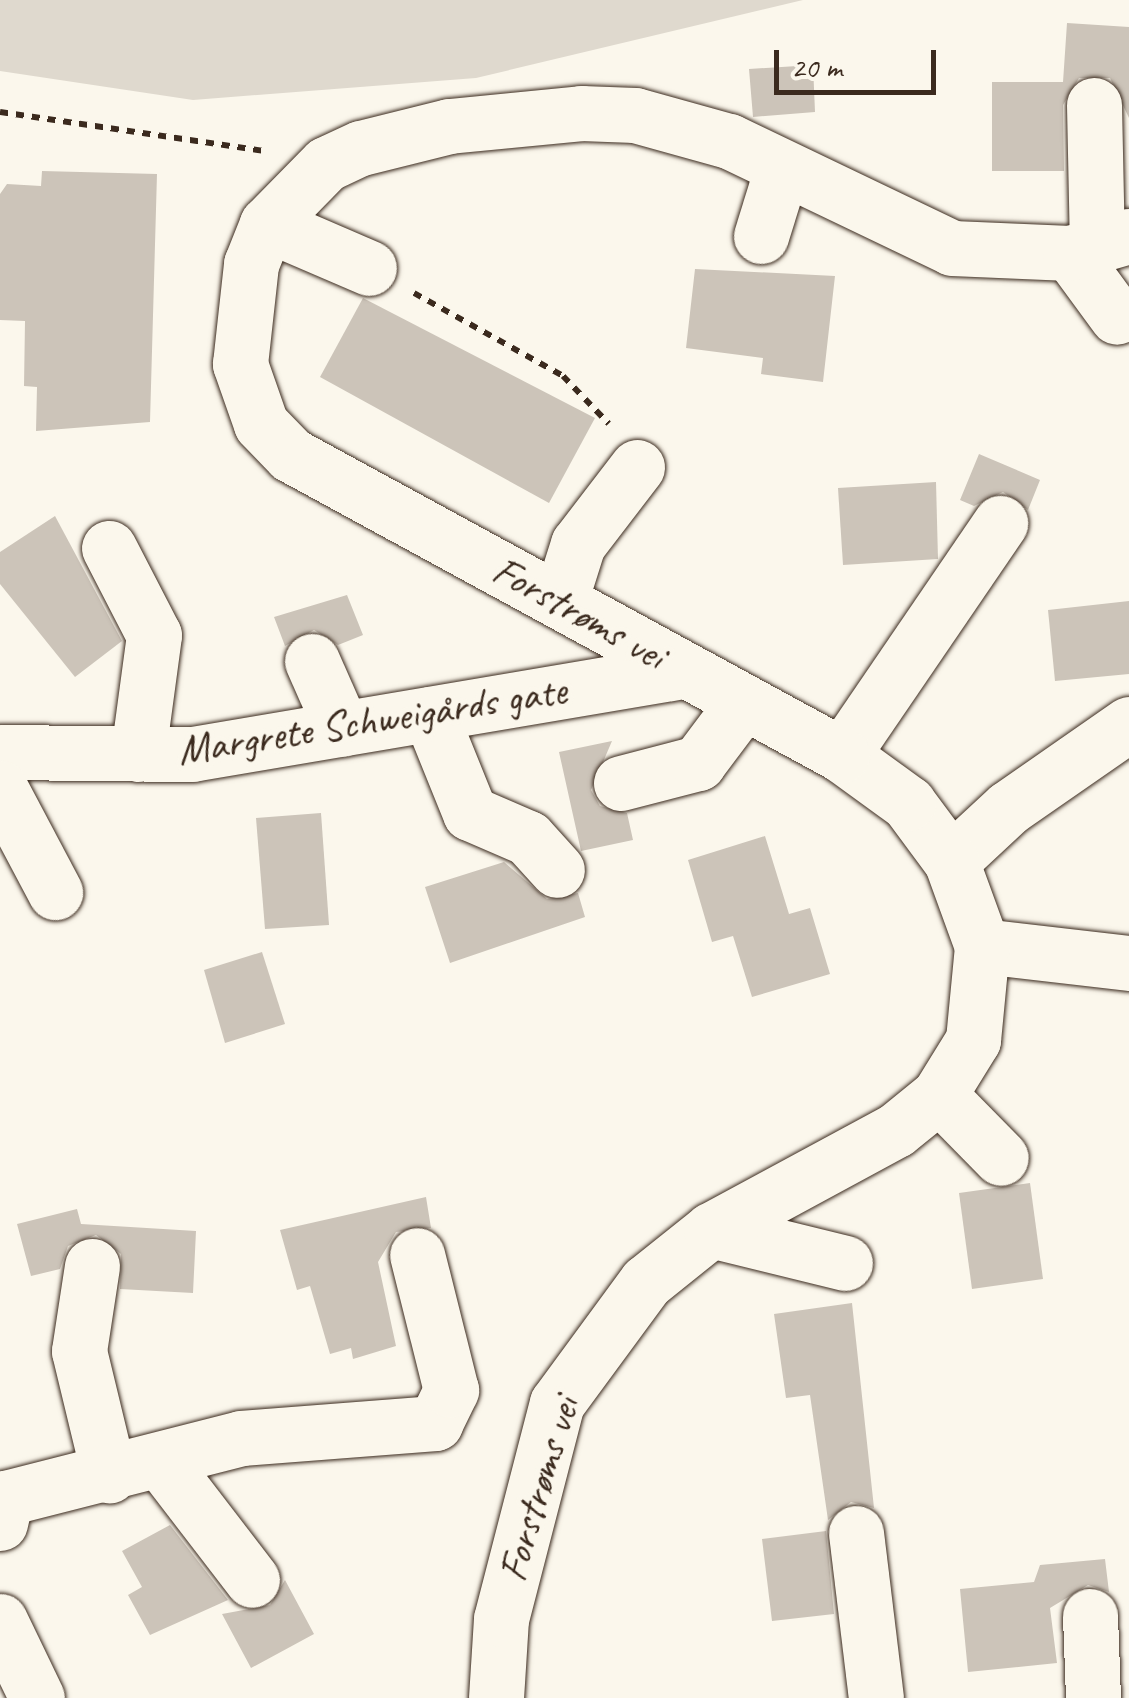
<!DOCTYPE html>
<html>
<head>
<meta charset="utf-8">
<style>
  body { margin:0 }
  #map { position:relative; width:1129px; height:1698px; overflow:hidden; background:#fbf7ec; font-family:Caveat,sans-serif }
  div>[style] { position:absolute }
  .green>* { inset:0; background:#dfd9ce }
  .building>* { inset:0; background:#ccc4b9 }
  .path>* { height:6px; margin-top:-3px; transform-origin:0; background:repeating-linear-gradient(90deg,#3b2a1e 0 8px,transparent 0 16px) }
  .roads { filter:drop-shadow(0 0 2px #3b2a1e) drop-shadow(0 0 2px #3b2a1e) }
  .minor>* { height:55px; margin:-27.5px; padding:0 27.5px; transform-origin:27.5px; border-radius:27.5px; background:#fbf7ec }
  span { translate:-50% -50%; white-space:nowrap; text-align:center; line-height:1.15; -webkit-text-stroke:10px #fbf7ec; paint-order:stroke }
  .street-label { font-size:42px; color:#3b2a1e }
  .scale { position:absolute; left:774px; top:50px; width:162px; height:45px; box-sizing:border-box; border:5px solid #3b2a1e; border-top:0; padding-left:12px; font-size:30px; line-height:35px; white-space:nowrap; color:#3b2a1e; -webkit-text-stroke:8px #fbf7ec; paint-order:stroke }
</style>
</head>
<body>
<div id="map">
  <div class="green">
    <i style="clip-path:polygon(0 0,803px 0,476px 78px,193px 100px,0 71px)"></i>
  </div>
  <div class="building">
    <i style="clip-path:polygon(1067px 23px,1129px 27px,1129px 118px,1110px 78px,1079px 78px,1063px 105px,1064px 171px,992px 171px,992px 82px,1063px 82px)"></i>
    <i style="clip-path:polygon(813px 65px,815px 112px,753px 117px,749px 69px)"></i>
    <i style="clip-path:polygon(42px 171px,157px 174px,150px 422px,36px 431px,37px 387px,24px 386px,25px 321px,0 320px,0 194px,7px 184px,41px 186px)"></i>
    <i style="clip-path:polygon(695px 269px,835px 276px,823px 382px,761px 374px,763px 358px,686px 348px)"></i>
    <i style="clip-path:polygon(363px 298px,595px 418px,549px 503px,320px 377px)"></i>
    <i style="clip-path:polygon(979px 454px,1040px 480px,1028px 510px,1003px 492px,974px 506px,960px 500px)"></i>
    <i style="clip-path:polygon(936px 482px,938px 559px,843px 565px,838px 488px)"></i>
    <i style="clip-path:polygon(55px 516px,122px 641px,75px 677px,0 584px,0 552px)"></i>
    <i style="clip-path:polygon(347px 595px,363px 635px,338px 645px,314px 630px,285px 646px,274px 617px)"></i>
    <i style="clip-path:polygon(1129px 601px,1129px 674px,1055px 681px,1048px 610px)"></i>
    <i style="clip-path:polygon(612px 741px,591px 790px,600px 806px,627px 813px,633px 840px,581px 851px,559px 752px)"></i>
    <i style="clip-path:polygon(321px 813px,329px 925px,265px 929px,256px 818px)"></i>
    <i style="clip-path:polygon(765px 836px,789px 914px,810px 908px,830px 974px,752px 997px,733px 936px,712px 942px,688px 860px)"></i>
    <i style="clip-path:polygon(504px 862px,547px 899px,578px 893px,585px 917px,450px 963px,425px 887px)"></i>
    <i style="clip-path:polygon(262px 952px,285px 1024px,225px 1043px,204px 970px)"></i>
    <i style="clip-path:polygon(1030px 1183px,1043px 1279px,972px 1289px,959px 1193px)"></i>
    <i style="clip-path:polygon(426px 1197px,431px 1228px,396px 1232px,378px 1262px,396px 1346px,353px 1359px,351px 1348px,330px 1354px,310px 1286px,297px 1290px,280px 1230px)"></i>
    <i style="clip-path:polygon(77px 1209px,81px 1224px,196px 1231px,193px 1293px,120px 1289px,121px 1254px,96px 1235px,68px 1246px,60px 1269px,31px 1276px,17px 1224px)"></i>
    <i style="clip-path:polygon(852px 1303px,874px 1508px,851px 1502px,828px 1520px,810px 1395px,786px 1398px,774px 1314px)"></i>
    <i style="clip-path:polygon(170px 1525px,228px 1600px,150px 1635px,128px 1595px,142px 1587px,122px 1551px)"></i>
    <i style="clip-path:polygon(826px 1531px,834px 1614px,772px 1621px,762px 1539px)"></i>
    <i style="clip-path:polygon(1105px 1559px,1109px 1592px,1088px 1585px,1050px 1608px,1057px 1663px,968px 1672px,960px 1589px,1034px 1582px,1040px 1565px)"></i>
    <i style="clip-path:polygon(285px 1580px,314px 1634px,251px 1668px,222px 1614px,270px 1605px)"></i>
  </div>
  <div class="path">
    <i style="left:0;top:112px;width:268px;rotate:8.4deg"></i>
    <i style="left:414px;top:293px;width:171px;rotate:29.1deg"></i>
    <i style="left:563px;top:376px;width:66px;rotate:46.2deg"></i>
  </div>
  <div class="roads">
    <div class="minor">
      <i style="left:1094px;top:105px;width:142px;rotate:88.8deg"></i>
      <i style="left:267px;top:224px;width:111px;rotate:23.3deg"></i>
      <i style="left:761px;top:236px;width:71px;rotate:-72.8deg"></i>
      <i style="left:1070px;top:253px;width:79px;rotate:53.7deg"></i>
      <i style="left:109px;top:548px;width:98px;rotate:62.7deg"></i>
      <i style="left:154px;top:635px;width:120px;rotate:97.7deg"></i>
      <i style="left:560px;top:601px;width:60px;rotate:-72.5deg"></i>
      <i style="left:578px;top:544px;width:97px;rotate:-52.5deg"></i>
      <i style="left:312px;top:661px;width:74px;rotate:66.2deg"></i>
      <i style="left:430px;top:714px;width:107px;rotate:68deg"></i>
      <i style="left:470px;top:813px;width:63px;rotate:23.3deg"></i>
      <i style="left:528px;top:838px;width:43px;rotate:47.8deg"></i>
      <i style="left:0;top:752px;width:192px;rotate:0.6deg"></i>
      <i style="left:192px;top:754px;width:498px;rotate:-9.6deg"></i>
      <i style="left:842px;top:755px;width:281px;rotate:-55.7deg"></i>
      <i style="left:621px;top:783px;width:80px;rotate:-14.6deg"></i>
      <i style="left:698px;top:763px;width:75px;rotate:-53.1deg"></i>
      <i style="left:0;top:788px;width:118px;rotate:62.1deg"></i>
      <i style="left:951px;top:861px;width:78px;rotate:-42.9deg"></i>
      <i style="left:1008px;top:808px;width:147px;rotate:-34.8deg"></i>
      <i style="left:982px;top:946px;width:148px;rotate:6.6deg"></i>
      <i style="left:939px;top:1095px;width:88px;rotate:45.5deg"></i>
      <i style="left:711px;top:1230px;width:138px;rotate:13.8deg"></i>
      <i style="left:92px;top:1266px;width:86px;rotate:98.7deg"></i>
      <i style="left:79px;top:1351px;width:128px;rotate:76.4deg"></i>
      <i style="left:160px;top:1460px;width:151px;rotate:52.5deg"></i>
      <i style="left:0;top:1523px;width:26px;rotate:-77deg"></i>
      <i style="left:6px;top:1498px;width:243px;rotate:-14.3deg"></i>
      <i style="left:241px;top:1438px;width:195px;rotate:-4.4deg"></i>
      <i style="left:435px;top:1423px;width:37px;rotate:-64deg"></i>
      <i style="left:451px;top:1390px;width:139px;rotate:-104.1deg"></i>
      <i style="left:856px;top:1533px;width:166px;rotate:83.1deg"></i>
      <i style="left:1090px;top:1616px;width:82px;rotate:87.9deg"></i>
      <i style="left:0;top:1621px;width:85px;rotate:64.3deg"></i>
      <i style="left:496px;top:1698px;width:79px;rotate:-86.4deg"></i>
      <i style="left:501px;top:1619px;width:223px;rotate:-75.5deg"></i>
      <i style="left:557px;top:1403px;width:150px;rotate:-53.7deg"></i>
      <i style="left:646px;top:1282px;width:83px;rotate:-38.7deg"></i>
      <i style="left:711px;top:1230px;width:210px;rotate:-28.4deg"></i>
      <i style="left:896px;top:1130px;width:55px;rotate:-39.1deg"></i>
      <i style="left:939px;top:1095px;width:65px;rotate:-58.3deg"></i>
      <i style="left:973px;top:1040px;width:94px;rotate:-84.5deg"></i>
      <i style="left:982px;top:946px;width:90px;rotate:-110deg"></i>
      <i style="left:951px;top:861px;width:72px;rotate:-126.6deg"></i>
      <i style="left:908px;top:803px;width:82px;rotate:-144deg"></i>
      <i style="left:842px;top:755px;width:627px;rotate:-151.43deg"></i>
      <i style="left:291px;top:455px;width:43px;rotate:-134.1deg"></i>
      <i style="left:261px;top:424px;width:64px;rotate:-109.3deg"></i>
      <i style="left:240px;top:364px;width:101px;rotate:-83.7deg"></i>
      <i style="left:251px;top:264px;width:43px;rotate:-68.2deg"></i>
      <i style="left:267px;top:224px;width:84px;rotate:-45.5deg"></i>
      <i style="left:326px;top:164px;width:38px;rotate:-25deg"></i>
      <i style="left:361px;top:148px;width:91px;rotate:-14deg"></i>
      <i style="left:449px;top:126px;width:133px;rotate:-5.6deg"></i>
      <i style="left:581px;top:113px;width:54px;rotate:2.1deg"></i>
      <i style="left:635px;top:115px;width:98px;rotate:15.5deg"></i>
      <i style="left:729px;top:141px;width:247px;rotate:25.6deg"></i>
      <i style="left:952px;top:248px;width:118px;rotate:2.4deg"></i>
      <i style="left:1070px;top:253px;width:61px;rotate:-16.1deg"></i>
    </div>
  </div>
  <div class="street-label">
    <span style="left:579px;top:613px;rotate:29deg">Forstrøms vei</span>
    <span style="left:372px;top:721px;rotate:-9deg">Margrete Schweigårds gate</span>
    <span style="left:539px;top:1489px;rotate:-73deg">Forstrøms vei</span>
  </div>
  <div class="scale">20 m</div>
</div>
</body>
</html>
